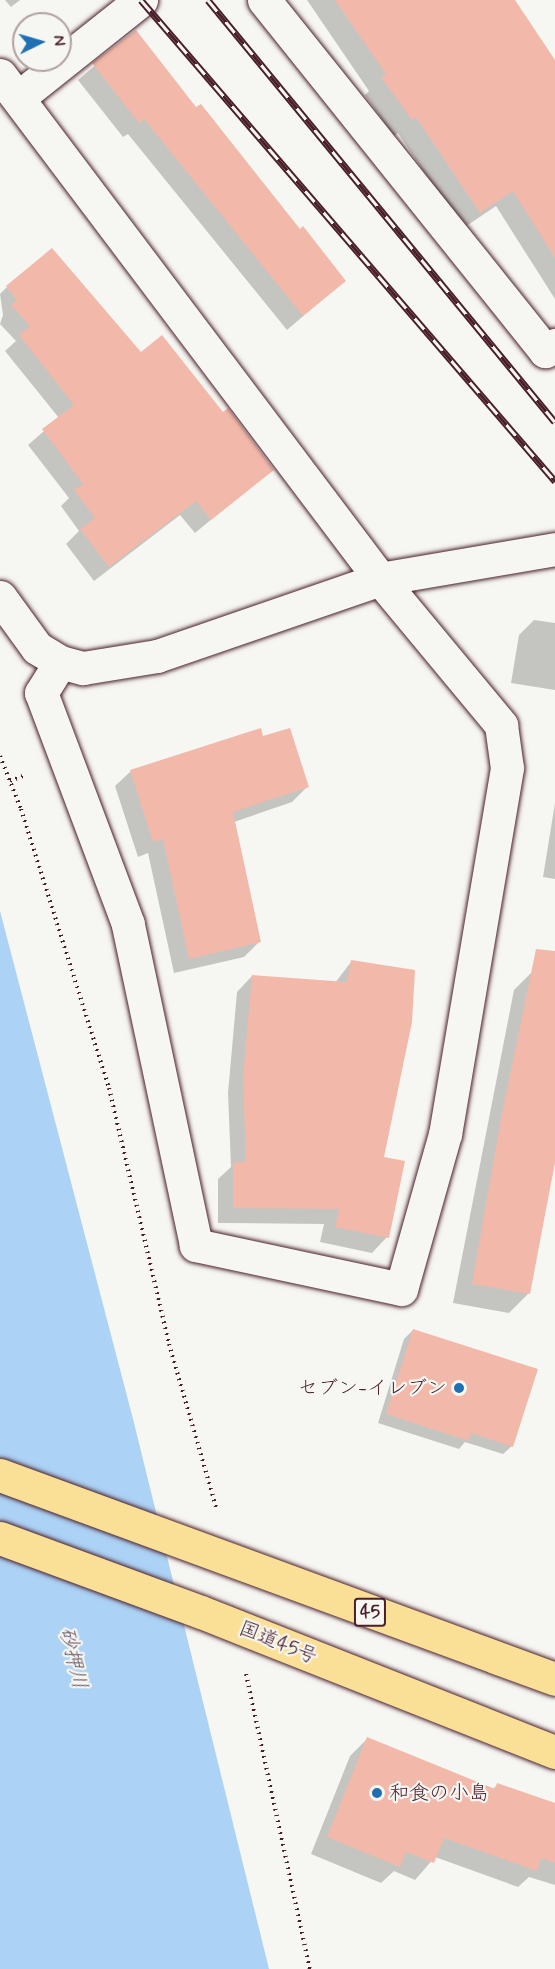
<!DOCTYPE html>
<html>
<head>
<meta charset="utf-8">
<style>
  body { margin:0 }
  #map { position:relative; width:555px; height:1969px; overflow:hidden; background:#f6f6f2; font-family:Mynerve,"Klee One",sans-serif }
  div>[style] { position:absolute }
  .water>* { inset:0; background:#acd2f5 }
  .shadow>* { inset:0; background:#0003 }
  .building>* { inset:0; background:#f2b9aa }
  .path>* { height:4px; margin-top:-2px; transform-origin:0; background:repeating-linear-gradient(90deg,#4a1f2b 0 1.5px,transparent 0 6px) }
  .roads { filter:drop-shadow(0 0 2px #4a1f2b) drop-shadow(0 0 2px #4a1f2b) }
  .minor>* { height:33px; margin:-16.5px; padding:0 16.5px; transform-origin:16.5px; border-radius:16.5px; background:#f6f6f2 }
  .highway>* { height:33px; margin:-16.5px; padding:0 16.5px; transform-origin:16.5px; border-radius:16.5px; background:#fadf96 }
  .rail>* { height:7px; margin-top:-3.5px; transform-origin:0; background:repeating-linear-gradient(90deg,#f6f6f2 0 14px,#4a1f2b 0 28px); box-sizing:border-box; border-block:2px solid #4a1f2b }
  .dots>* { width:16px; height:16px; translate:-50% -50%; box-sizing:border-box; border:3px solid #f6f6f2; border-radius:50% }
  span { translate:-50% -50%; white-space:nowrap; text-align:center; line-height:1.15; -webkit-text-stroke:4.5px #f6f6f2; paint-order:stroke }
  .shield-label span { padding:2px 4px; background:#f6f6f2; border:2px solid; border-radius:4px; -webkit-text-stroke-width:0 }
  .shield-label { font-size:18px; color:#4a1f2b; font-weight:700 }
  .poi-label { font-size:20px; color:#4a1f2b }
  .right { translate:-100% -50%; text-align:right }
  .left { translate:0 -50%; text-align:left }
  .street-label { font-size:20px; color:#4a1f2b }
  .water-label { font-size:21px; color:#624c5e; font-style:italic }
  .north { position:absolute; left:12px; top:12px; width:60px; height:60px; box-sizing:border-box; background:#f6f6f2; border:2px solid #b1a0a2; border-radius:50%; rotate:85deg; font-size:16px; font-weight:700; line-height:24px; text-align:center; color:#4a1f2b }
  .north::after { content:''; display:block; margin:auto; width:21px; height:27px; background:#1f6fb2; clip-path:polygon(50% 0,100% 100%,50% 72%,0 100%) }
</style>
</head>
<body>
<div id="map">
  <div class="water">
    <i style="clip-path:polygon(0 911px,133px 1419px,269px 1969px,0 1969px)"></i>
  </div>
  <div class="shadow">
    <i style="clip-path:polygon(5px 0,20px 0,11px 7px)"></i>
    <i style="clip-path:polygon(307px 0,513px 0,555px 67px,555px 299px,496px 206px,462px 229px,398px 133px,394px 136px,365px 95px,369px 91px)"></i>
    <i style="clip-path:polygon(135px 32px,196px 110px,344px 281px,287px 330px,128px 134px,123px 137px,78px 80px)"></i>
    <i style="clip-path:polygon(7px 287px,141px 354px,223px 414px,272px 469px,195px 533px,180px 515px,94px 581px,66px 544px,79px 531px,61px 506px,69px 498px,28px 445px,59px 418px,5px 351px,16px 341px,0 324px,3px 315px,0 294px)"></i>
    <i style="clip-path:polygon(534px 620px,555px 623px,555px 690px,511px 683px,519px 635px)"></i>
    <i style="clip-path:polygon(262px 738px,307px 787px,292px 802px,234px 822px,259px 942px,244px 957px,174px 973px,148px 853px,138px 857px,115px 786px,131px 771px)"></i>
    <i style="clip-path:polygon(555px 803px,555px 879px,543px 877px)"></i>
    <i style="clip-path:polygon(351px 962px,382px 1158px,387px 1237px,372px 1253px,320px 1242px,324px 1224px,218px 1223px,218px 1179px,231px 1167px,228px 1093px,237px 992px,252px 976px,335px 983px)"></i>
    <i style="clip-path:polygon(533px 971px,555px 976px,555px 1162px,528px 1294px,509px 1313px,453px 1303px,514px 990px)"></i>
    <i style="clip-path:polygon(413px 1330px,512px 1446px,503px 1454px,465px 1442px,459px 1449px,378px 1423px,404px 1339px)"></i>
    <i style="clip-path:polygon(367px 1739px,492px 1790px,497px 1785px,555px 1805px,555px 1885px,529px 1877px,518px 1887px,435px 1857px,415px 1880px,394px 1871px,381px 1883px,311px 1854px,350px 1756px)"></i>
  </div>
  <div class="building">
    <i style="clip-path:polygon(335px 0,515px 0,555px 60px,555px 258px,513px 191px,480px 213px,416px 117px,412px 120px,381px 77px,386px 74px)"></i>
    <i style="clip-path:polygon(136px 30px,196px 107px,201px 104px,300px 229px,303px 226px,346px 281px,303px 316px,144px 119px,139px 123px,92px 63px)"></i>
    <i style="clip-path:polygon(52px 248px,141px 352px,162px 335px,223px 412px,228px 408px,274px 470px,211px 520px,196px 501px,109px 567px,80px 529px,95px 518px,74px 490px,83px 484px,42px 429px,74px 405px,19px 335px,30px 326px,11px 305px,17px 300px,6px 286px)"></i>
    <i style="clip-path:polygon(261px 728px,263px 736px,290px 728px,309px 787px,233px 812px,261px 942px,189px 959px,163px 839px,153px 842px,130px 770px)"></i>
    <i style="clip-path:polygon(536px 949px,555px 951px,555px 1162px,530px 1294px,472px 1284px,501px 1119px)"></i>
    <i style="clip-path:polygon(351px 960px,415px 970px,412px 1022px,384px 1157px,405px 1161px,389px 1238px,335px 1227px,339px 1209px,233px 1208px,233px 1162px,246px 1162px,243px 1077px,252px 975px,347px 982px)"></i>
    <i style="clip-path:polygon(413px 1329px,538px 1369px,513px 1447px,471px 1433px,469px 1441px,386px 1414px)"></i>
    <i style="clip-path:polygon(367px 1737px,495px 1789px,497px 1783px,555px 1803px,555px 1863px,541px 1858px,537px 1871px,444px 1838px,434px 1863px,406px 1852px,400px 1867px,327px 1837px)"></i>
  </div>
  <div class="path">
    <i style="left:0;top:756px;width:57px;rotate:68.4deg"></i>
    <i style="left:21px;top:809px;width:293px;rotate:72.5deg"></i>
    <i style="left:109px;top:1088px;width:263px;rotate:76.8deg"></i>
    <i style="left:169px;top:1344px;width:173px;rotate:73.9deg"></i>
    <i style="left:10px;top:781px;width:17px;rotate:-21deg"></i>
    <i style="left:246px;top:1674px;width:302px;rotate:77.8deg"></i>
  </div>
  <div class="roads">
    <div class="minor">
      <i style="left:264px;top:0;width:450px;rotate:51.3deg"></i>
      <i style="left:545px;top:351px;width:12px;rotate:-31deg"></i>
      <i style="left:0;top:75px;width:631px;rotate:52.98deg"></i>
      <i style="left:380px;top:579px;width:190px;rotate:50.3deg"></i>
      <i style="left:501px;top:725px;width:43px;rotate:82.1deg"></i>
      <i style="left:507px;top:768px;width:371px;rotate:99.6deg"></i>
      <i style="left:445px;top:1134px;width:161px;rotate:105.8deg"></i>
      <i style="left:401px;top:1289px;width:210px;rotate:-167.9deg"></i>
      <i style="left:196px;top:1245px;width:328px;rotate:-102deg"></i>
      <i style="left:128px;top:924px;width:247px;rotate:-110.6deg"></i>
      <i style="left:41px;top:693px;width:36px;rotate:-58deg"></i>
      <i style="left:19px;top:97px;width:156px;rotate:-38.5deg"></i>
      <i style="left:0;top:597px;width:63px;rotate:54deg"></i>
      <i style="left:37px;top:648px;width:27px;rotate:31deg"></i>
      <i style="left:60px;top:662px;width:24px;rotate:15deg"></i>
      <i style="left:83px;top:668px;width:75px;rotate:-9.2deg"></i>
      <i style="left:157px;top:656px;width:236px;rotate:-19deg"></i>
      <i style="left:380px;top:579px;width:178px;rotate:-9.7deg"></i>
    </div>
    <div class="highway">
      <i style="left:0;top:1475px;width:591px;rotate:20.18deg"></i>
      <i style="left:0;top:1538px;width:214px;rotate:20.2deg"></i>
      <i style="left:201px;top:1612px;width:381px;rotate:21.6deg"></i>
    </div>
  </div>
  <div class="rail">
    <i style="left:141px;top:0;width:635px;rotate:49.28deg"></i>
    <i style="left:208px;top:0;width:546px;rotate:50.57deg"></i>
  </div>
  <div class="dots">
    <i style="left:459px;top:1388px;background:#1f6fb2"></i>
    <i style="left:377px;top:1793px;background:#1f6fb2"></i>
  </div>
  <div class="shield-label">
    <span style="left:370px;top:1612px">45</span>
  </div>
  <div class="poi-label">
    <span class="right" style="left:447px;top:1388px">セブン-イレブン</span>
    <span class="left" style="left:389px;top:1793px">和食の小島</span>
  </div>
  <div class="street-label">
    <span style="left:278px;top:1643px;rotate:22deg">国道45号</span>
  </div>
  <div class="water-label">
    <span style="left:73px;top:1658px;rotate:77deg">砂押川</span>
  </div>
  <div class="north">N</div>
</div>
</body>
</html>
